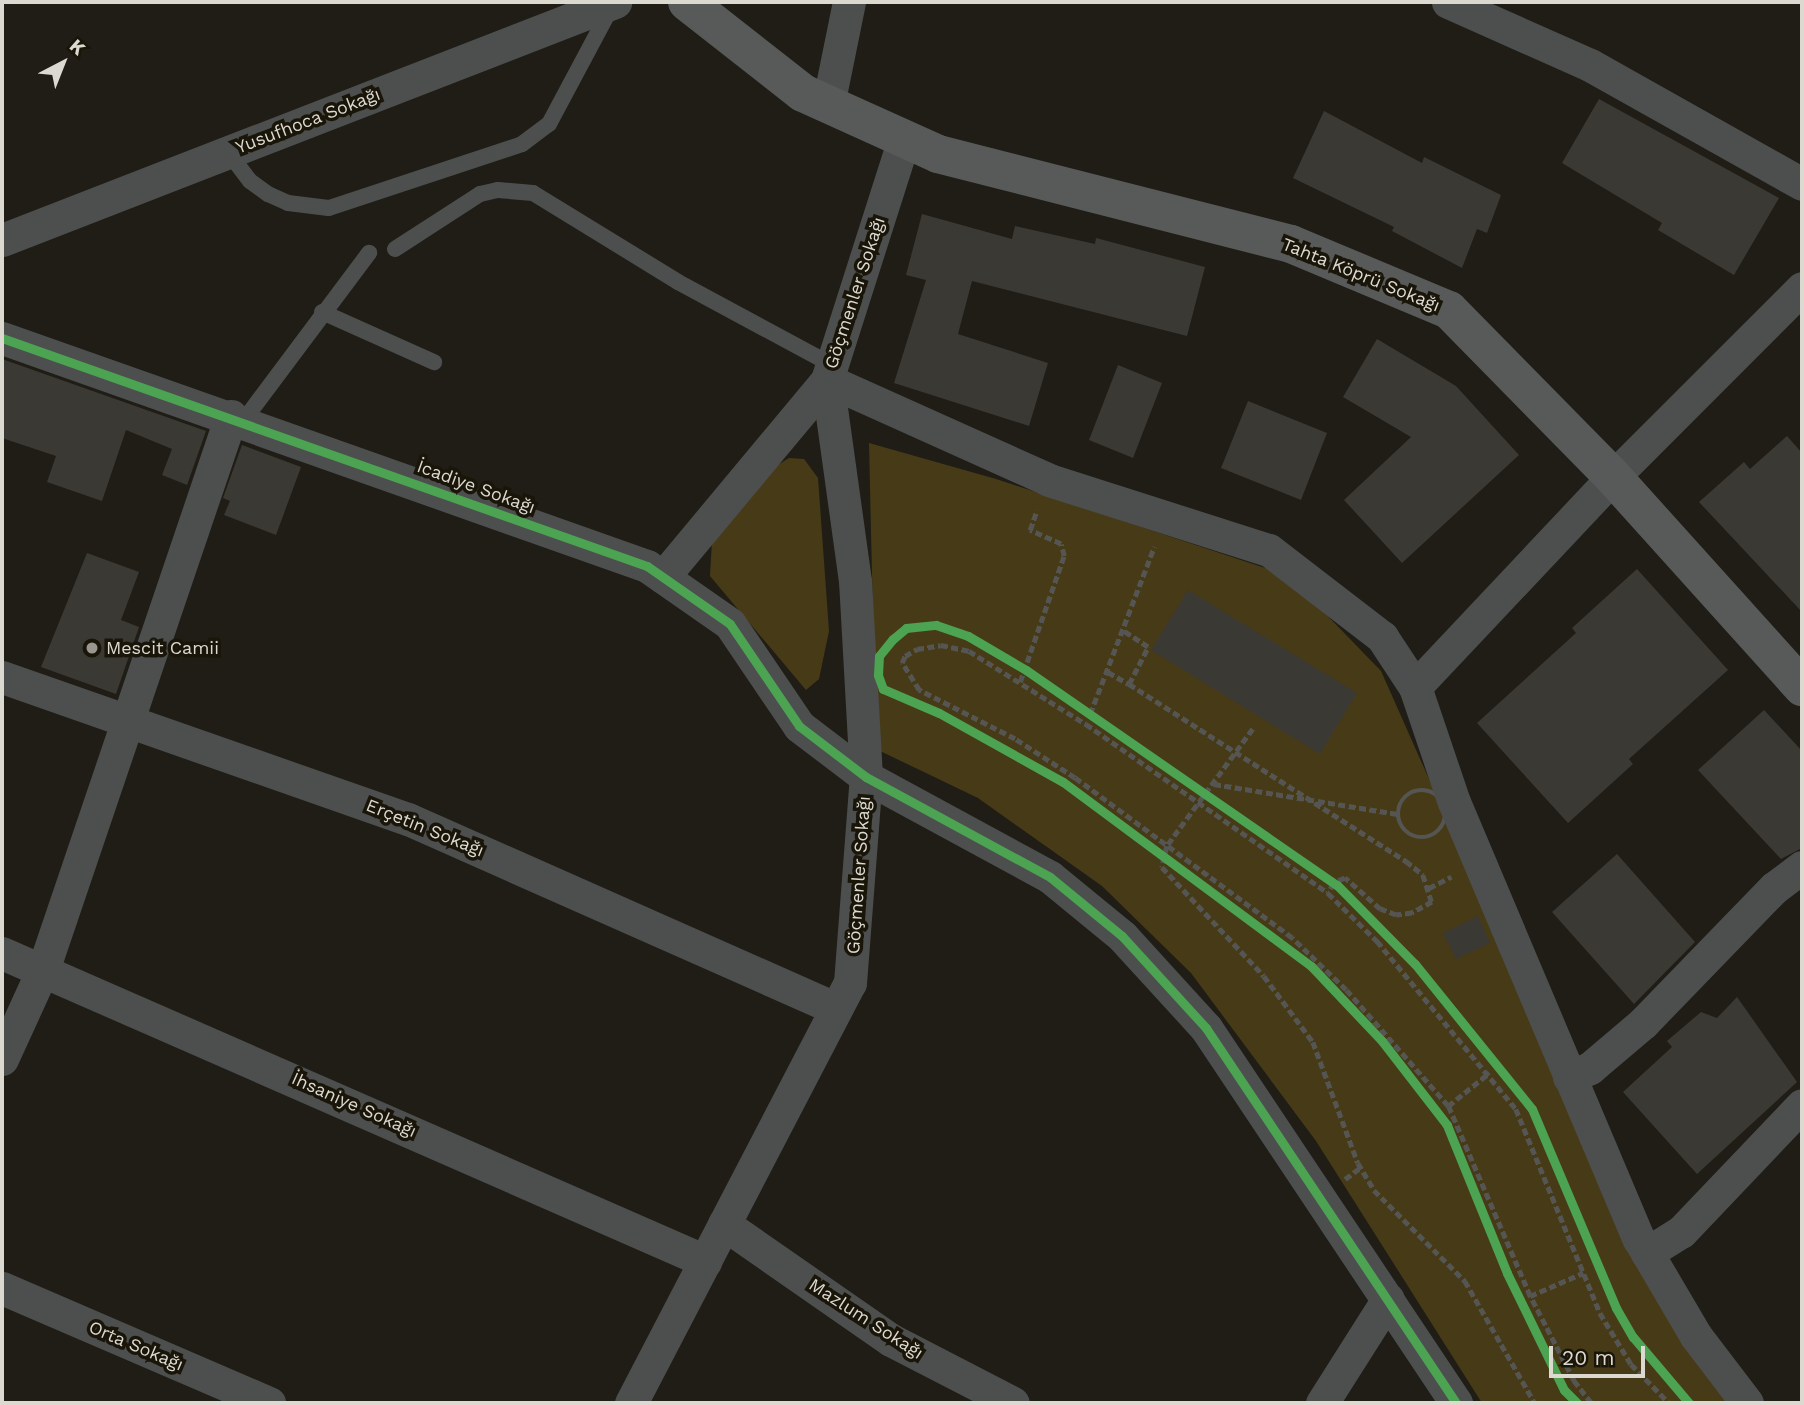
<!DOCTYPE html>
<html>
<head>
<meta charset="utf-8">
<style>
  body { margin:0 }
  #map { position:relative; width:1804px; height:1405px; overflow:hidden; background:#1f1d16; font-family:"Work Sans",sans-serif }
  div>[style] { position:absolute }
  .green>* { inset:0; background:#473b17 }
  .building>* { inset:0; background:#3b3933 }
  .path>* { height:4.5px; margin-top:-2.25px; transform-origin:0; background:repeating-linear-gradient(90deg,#555553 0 7px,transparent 0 10.5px) }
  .path>.ring { margin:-2.25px; padding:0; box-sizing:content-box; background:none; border:4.5px solid #555553; border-radius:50% }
  .lane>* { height:16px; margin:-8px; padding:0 8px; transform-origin:8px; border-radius:8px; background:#4d4f4f }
  .street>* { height:33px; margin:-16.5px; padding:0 16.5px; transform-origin:16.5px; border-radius:16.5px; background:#4d4f4f }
  .secondary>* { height:38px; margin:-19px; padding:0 19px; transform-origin:19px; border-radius:19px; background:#585a5a }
  .cycleway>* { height:9px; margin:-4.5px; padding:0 4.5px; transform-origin:4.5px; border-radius:4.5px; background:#4ca352 }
  .dots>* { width:19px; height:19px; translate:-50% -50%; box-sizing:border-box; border:4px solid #1a1509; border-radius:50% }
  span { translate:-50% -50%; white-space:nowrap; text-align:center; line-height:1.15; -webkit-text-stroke:7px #1a1509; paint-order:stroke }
  .street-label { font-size:18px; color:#dcd9d1 }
  .poi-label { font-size:18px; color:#dcd9d1 }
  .left { translate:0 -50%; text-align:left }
  .frame { position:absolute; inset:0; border:4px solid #dcd9d1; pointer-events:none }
  .north { position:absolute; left:28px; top:28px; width:70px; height:70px; -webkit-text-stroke:5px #1a1509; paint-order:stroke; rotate:42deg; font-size:19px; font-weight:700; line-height:28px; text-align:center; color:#dcd9d1 }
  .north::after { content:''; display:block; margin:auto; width:24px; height:32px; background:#dcd9d1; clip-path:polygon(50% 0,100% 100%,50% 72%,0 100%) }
  .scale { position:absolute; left:1549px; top:1346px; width:96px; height:32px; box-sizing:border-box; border:4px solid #dcd9d1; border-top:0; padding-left:9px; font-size:21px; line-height:24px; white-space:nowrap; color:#dcd9d1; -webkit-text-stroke:5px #1a1509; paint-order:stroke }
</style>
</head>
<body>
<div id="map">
  <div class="green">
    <i style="clip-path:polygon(869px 443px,996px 479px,1289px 576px,1381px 671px,1533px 1013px,1736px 1403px,1482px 1403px,1316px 1141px,1191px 973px,1102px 886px,978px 798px,876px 749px)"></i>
    <i style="clip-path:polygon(789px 458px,804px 459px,818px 478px,829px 631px,819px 679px,806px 690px,710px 576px,712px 541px,768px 471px)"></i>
  </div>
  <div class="building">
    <i style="clip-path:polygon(1599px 99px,1779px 198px,1734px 275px,1658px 230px,1662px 223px,1562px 163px)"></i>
    <i style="clip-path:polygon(1324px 111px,1422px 163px,1424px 157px,1501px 195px,1487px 233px,1477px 229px,1462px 268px,1392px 231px,1394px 227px,1293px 178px)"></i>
    <i style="clip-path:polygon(922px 214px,1012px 239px,1015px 226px,1095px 244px,1096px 238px,1205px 267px,1187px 336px,972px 281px,958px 334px,1048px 363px,1029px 426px,894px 383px,926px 280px,906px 275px)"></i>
    <i style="clip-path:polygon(1377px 339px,1456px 386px,1519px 455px,1402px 563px,1344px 500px,1411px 437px,1343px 397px)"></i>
    <i style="clip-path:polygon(2px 359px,206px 431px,187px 485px,162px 475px,172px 449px,126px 430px,102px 501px,47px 482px,56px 456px,2px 438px)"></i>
    <i style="clip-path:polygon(1118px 365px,1162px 383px,1133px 458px,1089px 440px)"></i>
    <i style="clip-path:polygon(1248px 401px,1327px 433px,1301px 500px,1221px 468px)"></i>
    <i style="clip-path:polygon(1787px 436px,1802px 453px,1802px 612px,1699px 502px,1744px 462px,1750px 469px)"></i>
    <i style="clip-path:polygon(242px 445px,301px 467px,276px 535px,224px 515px,230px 501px,223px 498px)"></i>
    <i style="clip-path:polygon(87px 553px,139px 572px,121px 620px,139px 627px,116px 694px,41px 667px)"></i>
    <i style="clip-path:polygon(1637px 569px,1728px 670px,1629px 759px,1633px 764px,1568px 823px,1477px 723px,1576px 633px,1572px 628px)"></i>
    <i style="clip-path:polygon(1188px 590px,1357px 693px,1320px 754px,1151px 650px)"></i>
    <i style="clip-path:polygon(1764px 710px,1802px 751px,1802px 848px,1781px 859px,1698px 770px)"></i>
    <i style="clip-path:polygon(1617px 854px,1695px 942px,1634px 1004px,1552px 912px)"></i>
    <i style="clip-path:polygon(1478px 916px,1490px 943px,1456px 959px,1443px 933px)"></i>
    <i style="clip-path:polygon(1737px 997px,1797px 1082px,1697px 1174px,1623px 1092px,1672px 1047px,1667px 1041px,1701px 1012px,1717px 1018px)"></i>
  </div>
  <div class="path">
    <i style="left:1108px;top:672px;width:24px;rotate:30deg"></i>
    <i style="left:1129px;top:684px;width:42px;rotate:-62.8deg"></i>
    <i style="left:1148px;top:647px;width:30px;rotate:-147deg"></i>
    <i style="left:1020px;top:682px;width:133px;rotate:-70.8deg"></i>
    <i style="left:1064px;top:556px;width:12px;rotate:-104deg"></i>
    <i style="left:1061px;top:544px;width:34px;rotate:-156deg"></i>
    <i style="left:1030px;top:530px;width:21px;rotate:-71deg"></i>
    <i style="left:1129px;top:684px;width:329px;rotate:32.6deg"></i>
    <i style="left:1406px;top:861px;width:22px;rotate:39deg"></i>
    <i style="left:1423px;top:875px;width:28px;rotate:72deg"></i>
    <i style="left:1432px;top:902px;width:23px;rotate:151deg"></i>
    <i style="left:1412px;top:913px;width:16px;rotate:173deg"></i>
    <i style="left:1396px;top:915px;width:17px;rotate:-159deg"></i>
    <i style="left:1380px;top:909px;width:47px;rotate:-138.5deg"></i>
    <i style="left:1345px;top:878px;width:12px;rotate:156deg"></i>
    <i style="left:1334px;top:883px;width:12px;rotate:121deg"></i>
    <i style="left:1090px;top:714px;width:179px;rotate:-69deg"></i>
    <i style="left:1253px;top:729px;width:145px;rotate:126.3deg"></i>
    <i style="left:1167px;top:846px;width:22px;rotate:103deg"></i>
    <i style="left:1162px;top:867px;width:149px;rotate:46.9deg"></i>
    <i style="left:1264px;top:976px;width:82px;rotate:53.4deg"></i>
    <i style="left:1313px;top:1042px;width:129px;rotate:69.6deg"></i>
    <i style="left:1358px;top:1163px;width:31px;rotate:59deg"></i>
    <i style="left:1374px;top:1190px;width:129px;rotate:45deg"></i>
    <i style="left:1465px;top:1281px;width:141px;rotate:60.2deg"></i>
    <i style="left:1214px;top:784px;width:186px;rotate:9.3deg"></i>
    <i class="ring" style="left:1398px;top:790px;width:43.5px;height:43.5px"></i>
    <i style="left:1429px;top:888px;width:25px;rotate:-27deg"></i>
    <i style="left:1448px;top:1106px;width:53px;rotate:-38.8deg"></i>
    <i style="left:1345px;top:1179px;width:20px;rotate:-37deg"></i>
    <i style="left:1530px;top:1296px;width:58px;rotate:-23.5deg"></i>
    <i style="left:1591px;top:1403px;width:28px;rotate:-128deg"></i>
    <i style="left:1574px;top:1381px;width:96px;rotate:-117.4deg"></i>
    <i style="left:1530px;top:1296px;width:207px;rotate:-113.3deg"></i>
    <i style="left:1448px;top:1106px;width:154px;rotate:-131.3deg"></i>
    <i style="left:1346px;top:990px;width:75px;rotate:-136.1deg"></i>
    <i style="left:1292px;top:938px;width:270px;rotate:-143.6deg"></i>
    <i style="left:1075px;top:778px;width:72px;rotate:-147deg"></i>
    <i style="left:1015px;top:739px;width:108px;rotate:-153deg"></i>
    <i style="left:919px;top:690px;width:32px;rotate:-122deg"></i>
    <i style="left:902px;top:663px;width:8px;rotate:-67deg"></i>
    <i style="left:905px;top:656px;width:14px;rotate:-30deg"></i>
    <i style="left:917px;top:649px;width:24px;rotate:-9deg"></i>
    <i style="left:941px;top:645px;width:29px;rotate:12deg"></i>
    <i style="left:969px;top:651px;width:138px;rotate:32deg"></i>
    <i style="left:1086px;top:724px;width:295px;rotate:34.9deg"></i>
    <i style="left:1328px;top:893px;width:69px;rotate:44.4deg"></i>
    <i style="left:1377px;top:941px;width:218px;rotate:50.4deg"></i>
    <i style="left:1516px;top:1109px;width:221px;rotate:67.6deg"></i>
    <i style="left:1600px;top:1313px;width:60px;rotate:58.7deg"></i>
    <i style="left:1631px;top:1364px;width:54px;rotate:45.7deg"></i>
  </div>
  <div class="lane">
    <i style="left:228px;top:152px;width:36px;rotate:53deg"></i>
    <i style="left:250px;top:181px;width:22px;rotate:36deg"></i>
    <i style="left:268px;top:194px;width:22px;rotate:24deg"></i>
    <i style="left:288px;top:203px;width:41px;rotate:7deg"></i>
    <i style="left:329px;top:208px;width:203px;rotate:-18.3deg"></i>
    <i style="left:522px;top:144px;width:34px;rotate:-37deg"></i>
    <i style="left:549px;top:124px;width:132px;rotate:-61.9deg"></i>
    <i style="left:395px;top:249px;width:101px;rotate:-32.9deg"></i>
    <i style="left:480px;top:194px;width:18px;rotate:-13deg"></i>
    <i style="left:498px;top:190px;width:35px;rotate:5deg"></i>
    <i style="left:533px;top:193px;width:170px;rotate:31.5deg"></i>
    <i style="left:678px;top:282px;width:175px;rotate:28.3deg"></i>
    <i style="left:322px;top:312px;width:123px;rotate:24.1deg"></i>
    <i style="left:244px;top:420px;width:209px;rotate:-53.2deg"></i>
  </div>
  <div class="street">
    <i style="left:1448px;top:2px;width:155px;rotate:23.9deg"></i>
    <i style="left:1590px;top:65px;width:243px;rotate:29.3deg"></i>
    <i style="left:828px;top:105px;width:105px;rotate:-78.5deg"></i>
    <i style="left:2px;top:240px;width:658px;rotate:-21.22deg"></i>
    <i style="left:2px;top:338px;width:684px;rotate:19.47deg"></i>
    <i style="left:647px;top:566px;width:101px;rotate:34.9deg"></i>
    <i style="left:730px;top:624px;width:123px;rotate:55.9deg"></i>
    <i style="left:799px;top:726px;width:84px;rotate:37.3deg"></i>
    <i style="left:866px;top:777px;width:209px;rotate:28.5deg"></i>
    <i style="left:1050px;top:877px;width:93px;rotate:39.3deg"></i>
    <i style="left:1122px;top:936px;width:125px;rotate:47.6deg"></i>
    <i style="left:1206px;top:1028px;width:451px;rotate:56.3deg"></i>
    <i style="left:827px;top:380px;width:243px;rotate:24.2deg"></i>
    <i style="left:1049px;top:480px;width:231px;rotate:17.7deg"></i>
    <i style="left:1269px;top:550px;width:143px;rotate:37.6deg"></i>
    <i style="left:1382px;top:637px;width:60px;rotate:56.6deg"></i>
    <i style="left:1415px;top:687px;width:121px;rotate:71.3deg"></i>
    <i style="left:1454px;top:802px;width:475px;rotate:67.1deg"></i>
    <i style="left:1639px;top:1239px;width:113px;rotate:59.6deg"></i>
    <i style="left:1696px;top:1336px;width:84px;rotate:52.7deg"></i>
    <i style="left:663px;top:577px;width:256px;rotate:-50.2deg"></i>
    <i style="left:2px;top:677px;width:430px;rotate:19.3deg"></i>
    <i style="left:408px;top:819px;width:468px;rotate:23.9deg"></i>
    <i style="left:1415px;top:687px;width:289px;rotate:-46.7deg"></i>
    <i style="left:1613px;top:477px;width:267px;rotate:-45deg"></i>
    <i style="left:2px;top:953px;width:768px;rotate:23.66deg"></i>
    <i style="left:2px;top:1059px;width:101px;rotate:-65.5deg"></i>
    <i style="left:44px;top:967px;width:582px;rotate:-71.25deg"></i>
    <i style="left:1569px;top:1077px;width:23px;rotate:-23deg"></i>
    <i style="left:1590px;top:1068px;width:70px;rotate:-40.3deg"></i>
    <i style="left:1643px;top:1023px;width:188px;rotate:-45.9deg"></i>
    <i style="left:1774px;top:888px;width:35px;rotate:-37deg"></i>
    <i style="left:724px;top:1224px;width:203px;rotate:34.8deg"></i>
    <i style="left:891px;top:1340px;width:137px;rotate:27.3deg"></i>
    <i style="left:1647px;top:1253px;width:40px;rotate:-32deg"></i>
    <i style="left:1681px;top:1232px;width:175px;rotate:-46.4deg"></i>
    <i style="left:2px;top:1288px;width:291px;rotate:23.3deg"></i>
    <i style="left:631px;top:1403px;width:474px;rotate:-62.5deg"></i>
    <i style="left:850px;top:983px;width:207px;rotate:-85.6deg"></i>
    <i style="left:866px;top:777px;width:196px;rotate:-93.2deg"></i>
    <i style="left:855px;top:581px;width:203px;rotate:-97.9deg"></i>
    <i style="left:827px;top:380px;width:253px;rotate:-72.3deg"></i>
    <i style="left:1322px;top:1403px;width:123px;rotate:-57.6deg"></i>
  </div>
  <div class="secondary">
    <i style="left:687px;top:2px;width:147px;rotate:38.1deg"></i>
    <i style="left:803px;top:93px;width:148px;rotate:24.3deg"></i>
    <i style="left:938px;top:154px;width:364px;rotate:14.3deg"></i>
    <i style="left:1291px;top:244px;width:171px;rotate:22.7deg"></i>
    <i style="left:1449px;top:310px;width:234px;rotate:45.5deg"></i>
    <i style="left:1613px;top:477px;width:283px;rotate:48deg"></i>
  </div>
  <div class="cycleway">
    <i style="left:2px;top:338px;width:684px;rotate:19.47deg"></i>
    <i style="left:647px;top:566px;width:101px;rotate:34.9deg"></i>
    <i style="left:730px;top:624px;width:123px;rotate:55.9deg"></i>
    <i style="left:799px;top:726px;width:84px;rotate:37.3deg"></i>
    <i style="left:866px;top:777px;width:209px;rotate:28.5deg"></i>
    <i style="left:1050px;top:877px;width:93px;rotate:39.3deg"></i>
    <i style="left:1122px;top:936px;width:125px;rotate:47.6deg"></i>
    <i style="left:1206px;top:1028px;width:451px;rotate:56.3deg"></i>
    <i style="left:1577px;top:1403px;width:18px;rotate:-135deg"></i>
    <i style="left:1564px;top:1390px;width:130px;rotate:-116deg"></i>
    <i style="left:1507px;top:1273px;width:160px;rotate:-112.1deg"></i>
    <i style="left:1447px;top:1125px;width:106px;rotate:-127.7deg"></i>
    <i style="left:1382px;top:1041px;width:103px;rotate:-133.4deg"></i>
    <i style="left:1311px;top:966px;width:309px;rotate:-143.4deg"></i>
    <i style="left:1063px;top:782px;width:142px;rotate:-150.9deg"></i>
    <i style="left:939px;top:713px;width:61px;rotate:-156.8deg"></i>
    <i style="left:883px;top:689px;width:15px;rotate:-110deg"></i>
    <i style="left:878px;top:675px;width:19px;rotate:-87deg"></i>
    <i style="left:879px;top:656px;width:22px;rotate:-51deg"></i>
    <i style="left:893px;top:639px;width:17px;rotate:-40deg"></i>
    <i style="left:906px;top:628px;width:30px;rotate:-6deg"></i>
    <i style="left:936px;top:625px;width:34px;rotate:19deg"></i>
    <i style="left:968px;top:636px;width:67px;rotate:30.4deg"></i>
    <i style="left:1026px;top:670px;width:378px;rotate:34.7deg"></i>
    <i style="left:1337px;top:885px;width:111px;rotate:45.4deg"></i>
    <i style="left:1415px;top:964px;width:186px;rotate:51.1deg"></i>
    <i style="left:1532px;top:1109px;width:216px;rotate:67.1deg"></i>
    <i style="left:1616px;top:1308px;width:34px;rotate:60deg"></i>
    <i style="left:1633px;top:1337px;width:87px;rotate:49.7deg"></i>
  </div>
  <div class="dots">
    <i style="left:92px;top:648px;background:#9a9790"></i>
  </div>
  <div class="street-label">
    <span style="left:308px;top:121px;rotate:-21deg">Yusufhoca Sokağı</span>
    <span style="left:1361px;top:275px;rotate:22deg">Tahta Köprü Sokağı</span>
    <span style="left:855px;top:293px;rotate:-72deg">Göçmenler Sokağı</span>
    <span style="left:476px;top:487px;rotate:20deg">İcadiye Sokağı</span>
    <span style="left:425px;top:828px;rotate:22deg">Erçetin Sokağı</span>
    <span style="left:859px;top:875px;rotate:-86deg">Göçmenler Sokağı</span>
    <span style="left:354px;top:1105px;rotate:24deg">İhsaniye Sokağı</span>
    <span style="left:866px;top:1319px;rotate:33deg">Mazlum Sokağı</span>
    <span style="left:136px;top:1346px;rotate:23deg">Orta Sokağı</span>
  </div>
  <div class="poi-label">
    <span class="left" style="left:106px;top:648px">Mescit Camii</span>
  </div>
  <div class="frame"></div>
  <div class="north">K</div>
  <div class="scale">20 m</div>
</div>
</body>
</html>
